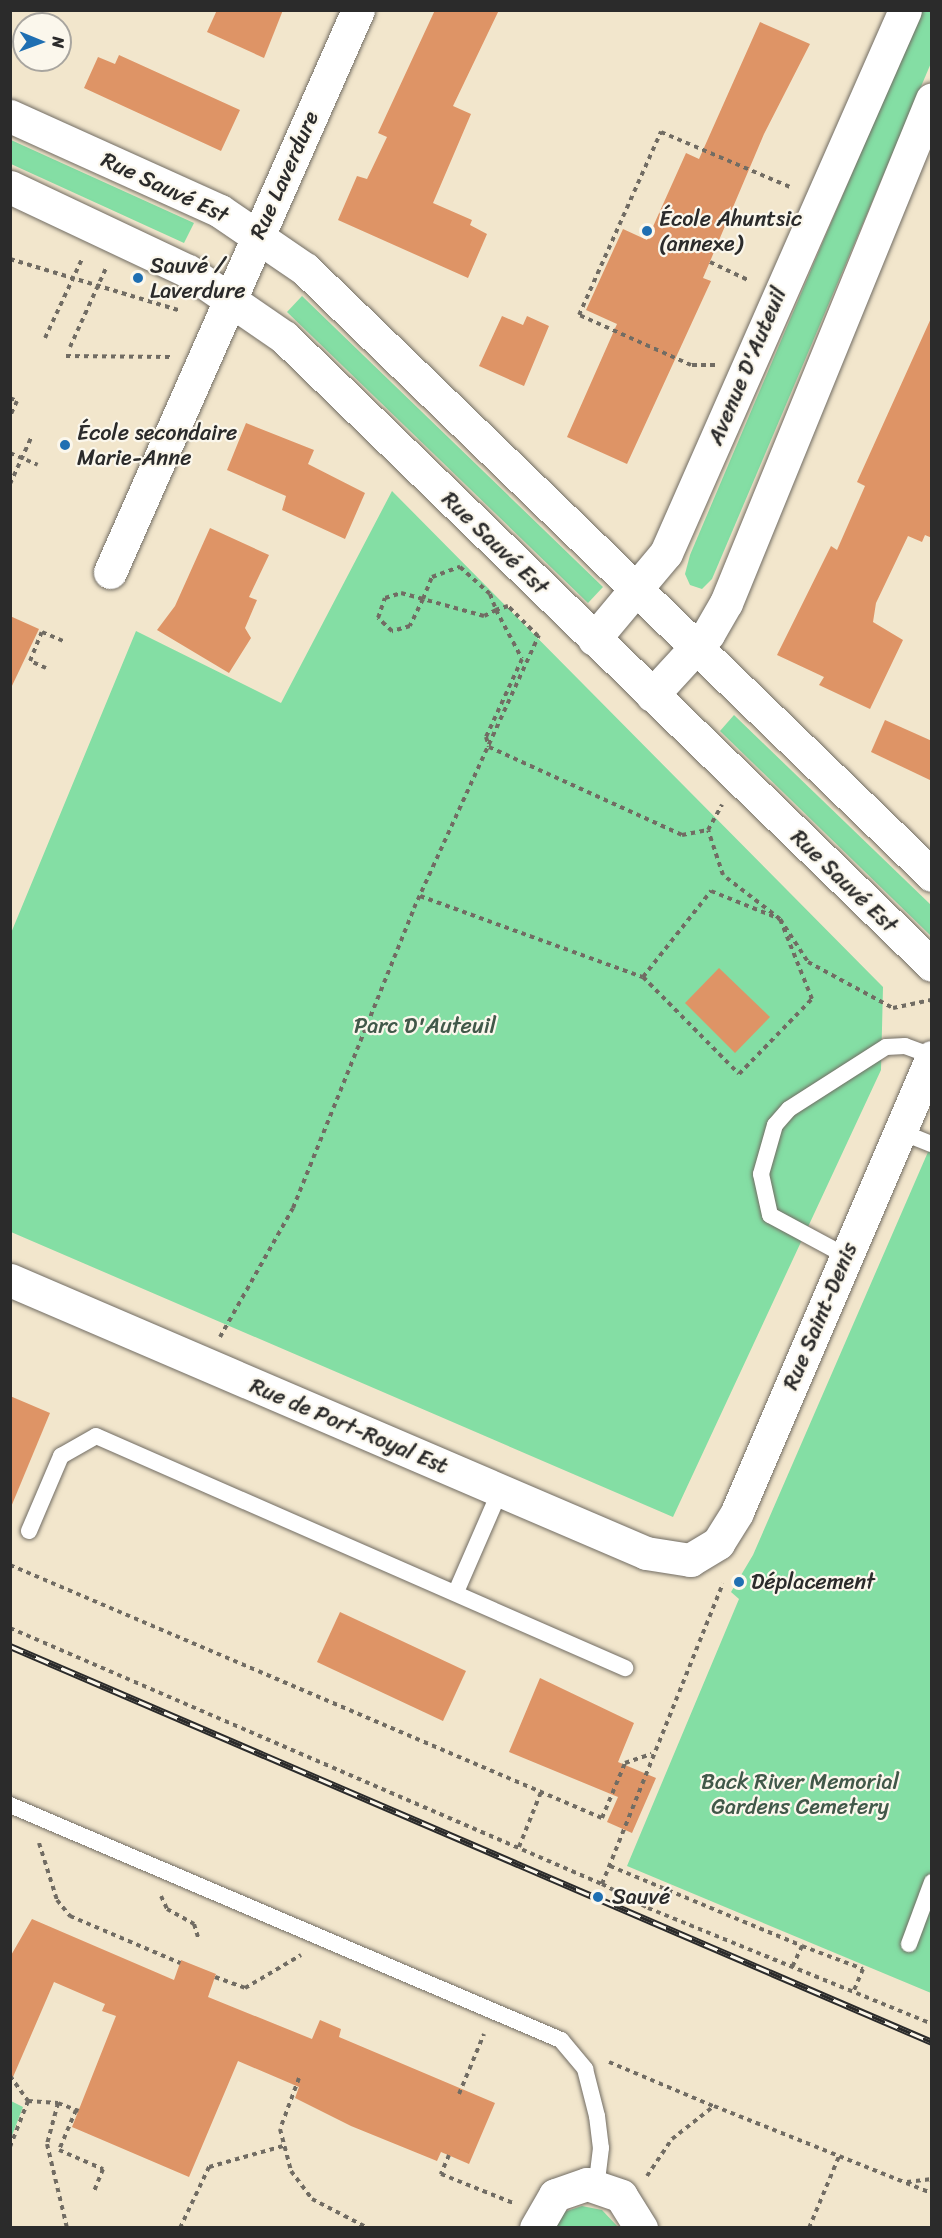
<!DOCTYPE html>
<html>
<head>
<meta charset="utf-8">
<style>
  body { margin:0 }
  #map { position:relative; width:942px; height:2238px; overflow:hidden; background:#f2e6cc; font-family:Sriracha,sans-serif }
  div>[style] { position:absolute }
  .green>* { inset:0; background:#84dea4 }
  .building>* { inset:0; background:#de9466 }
  .path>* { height:4px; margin-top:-2px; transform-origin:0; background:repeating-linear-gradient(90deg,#716c63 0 4.5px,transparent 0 9px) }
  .roads { filter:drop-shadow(0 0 2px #716c63) drop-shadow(0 0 2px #716c63) }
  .service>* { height:16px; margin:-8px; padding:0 8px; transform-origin:8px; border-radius:8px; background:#fff }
  .minor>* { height:33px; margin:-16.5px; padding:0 16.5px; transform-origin:16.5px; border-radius:16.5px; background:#fff }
  .secondary>* { height:33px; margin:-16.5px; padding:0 16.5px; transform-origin:16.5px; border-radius:16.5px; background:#fff }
  .rail>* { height:7px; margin-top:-3.5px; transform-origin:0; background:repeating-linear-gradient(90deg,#fbf7ec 0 14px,#2b2b2b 0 28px); box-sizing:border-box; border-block:2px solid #2b2b2b }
  .dots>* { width:16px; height:16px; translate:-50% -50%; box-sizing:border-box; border:3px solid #fbf7ec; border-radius:50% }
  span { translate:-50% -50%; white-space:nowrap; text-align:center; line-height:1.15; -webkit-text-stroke:4.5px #fbf7ec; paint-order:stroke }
  .street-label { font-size:22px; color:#2b2b2b }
  .poi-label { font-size:22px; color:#2b2b2b }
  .left { translate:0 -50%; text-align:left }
  .park-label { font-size:22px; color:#415849 }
  .frame { position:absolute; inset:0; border:12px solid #2b2b2b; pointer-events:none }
  .north { position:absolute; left:12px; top:12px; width:60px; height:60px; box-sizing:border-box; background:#fbf7ec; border:2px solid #a8a59f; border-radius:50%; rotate:91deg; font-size:16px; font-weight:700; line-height:24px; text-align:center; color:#2b2b2b }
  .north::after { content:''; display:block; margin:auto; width:21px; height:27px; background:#1f6fb2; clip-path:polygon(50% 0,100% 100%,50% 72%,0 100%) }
</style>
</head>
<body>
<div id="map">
  <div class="green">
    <i style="clip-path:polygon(921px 11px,931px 11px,931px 63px,712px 579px,702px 589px,690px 585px,685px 574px,690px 555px)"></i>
    <i style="clip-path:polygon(11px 140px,194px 223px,184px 243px,11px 164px)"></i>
    <i style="clip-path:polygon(302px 296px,603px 587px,588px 603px,287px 312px)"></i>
    <i style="clip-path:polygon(392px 491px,883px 987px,881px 1070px,673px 1517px,11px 1232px,11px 933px,136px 631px,281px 703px)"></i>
    <i style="clip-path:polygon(734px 715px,931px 905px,931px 936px,720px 731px)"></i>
    <i style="clip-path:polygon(931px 1145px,931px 1993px,627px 1866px,739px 1599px,731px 1592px,753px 1555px)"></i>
    <i style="clip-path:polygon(11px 2101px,23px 2107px,11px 2138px)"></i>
    <i style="clip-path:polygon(582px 2206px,602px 2210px,618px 2227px,553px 2228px,564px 2212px)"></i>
  </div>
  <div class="building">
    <i style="clip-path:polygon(217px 10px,283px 10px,264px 58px,207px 32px)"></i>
    <i style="clip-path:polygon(435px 10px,499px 10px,453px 106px,471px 114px,433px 203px,472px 220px,470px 225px,487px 234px,468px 278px,338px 220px,357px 176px,367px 179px,387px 137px,378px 133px)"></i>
    <i style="clip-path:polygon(760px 22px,810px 44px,764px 134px,703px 278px,711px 281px,627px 464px,567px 437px,617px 324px,586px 310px,623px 229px,647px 240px,686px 153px,699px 159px)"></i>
    <i style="clip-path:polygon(119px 55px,240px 110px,221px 151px,84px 88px,98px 57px,115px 64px)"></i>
    <i style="clip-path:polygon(502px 316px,523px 325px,527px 316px,549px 326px,524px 386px,479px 366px)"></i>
    <i style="clip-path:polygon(932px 316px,932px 538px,925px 535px,922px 542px,908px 536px,876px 603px,873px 622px,903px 640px,870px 709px,819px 685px,824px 677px,777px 655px,831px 546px,837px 550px,865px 486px,857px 482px)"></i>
    <i style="clip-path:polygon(246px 423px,314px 450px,308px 464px,365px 493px,345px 539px,282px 510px,286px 496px,227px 470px)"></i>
    <i style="clip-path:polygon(210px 528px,269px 555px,249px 597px,257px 600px,245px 628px,251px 638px,229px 673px,157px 630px,175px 606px)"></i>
    <i style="clip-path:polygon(10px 616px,39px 629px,10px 690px)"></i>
    <i style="clip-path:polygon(885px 720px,932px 741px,932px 781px,871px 752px)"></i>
    <i style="clip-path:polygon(719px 968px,770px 1017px,735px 1053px,685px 1003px)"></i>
    <i style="clip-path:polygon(10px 1396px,50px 1413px,11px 1507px,10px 1507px)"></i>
    <i style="clip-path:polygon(340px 1612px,466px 1671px,443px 1721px,317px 1662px)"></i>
    <i style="clip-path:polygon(540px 1678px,634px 1723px,618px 1762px,656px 1778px,632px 1833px,607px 1822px,618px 1797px,509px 1752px)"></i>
    <i style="clip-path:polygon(32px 1919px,174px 1980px,181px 1960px,216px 1974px,208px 1997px,312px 2039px,320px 2020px,341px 2029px,339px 2037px,495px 2103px,469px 2164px,441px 2152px,437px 2161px,351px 2126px,295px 2098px,299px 2087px,238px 2061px,189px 2177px,72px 2127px,116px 2016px,102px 2011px,105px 2004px,54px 1982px,10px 2084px,10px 1957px)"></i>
  </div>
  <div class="path">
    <i style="left:10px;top:259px;width:179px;rotate:16.9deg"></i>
    <i style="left:710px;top:262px;width:44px;rotate:25.4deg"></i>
    <i style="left:45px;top:338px;width:89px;rotate:-64.9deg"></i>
    <i style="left:70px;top:347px;width:87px;rotate:-65.5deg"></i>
    <i style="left:66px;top:356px;width:104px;rotate:0.6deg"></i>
    <i style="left:715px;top:365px;width:24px;rotate:180deg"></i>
    <i style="left:691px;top:365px;width:123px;rotate:-155.9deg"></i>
    <i style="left:579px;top:315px;width:201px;rotate:-65.9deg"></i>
    <i style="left:661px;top:132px;width:142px;rotate:23.1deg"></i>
    <i style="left:10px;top:398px;width:8px;rotate:23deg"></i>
    <i style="left:17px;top:401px;width:17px;rotate:115deg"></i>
    <i style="left:10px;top:453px;width:30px;rotate:23deg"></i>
    <i style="left:10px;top:484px;width:51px;rotate:-65.5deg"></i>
    <i style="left:538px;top:636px;width:42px;rotate:-135deg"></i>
    <i style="left:508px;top:606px;width:13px;rotate:162deg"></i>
    <i style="left:496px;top:610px;width:13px;rotate:153deg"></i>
    <i style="left:484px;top:616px;width:63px;rotate:-164.4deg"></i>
    <i style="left:423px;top:599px;width:30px;rotate:116deg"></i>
    <i style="left:410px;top:626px;width:19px;rotate:164deg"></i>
    <i style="left:392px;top:631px;width:19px;rotate:-137deg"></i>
    <i style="left:378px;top:618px;width:21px;rotate:-71deg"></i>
    <i style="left:385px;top:598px;width:17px;rotate:-17deg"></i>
    <i style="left:401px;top:593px;width:23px;rotate:15deg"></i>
    <i style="left:423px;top:599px;width:24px;rotate:-68deg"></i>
    <i style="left:432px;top:577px;width:30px;rotate:-20deg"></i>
    <i style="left:460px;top:567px;width:40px;rotate:42deg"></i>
    <i style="left:490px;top:594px;width:17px;rotate:69deg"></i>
    <i style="left:496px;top:610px;width:55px;rotate:62deg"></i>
    <i style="left:522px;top:659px;width:86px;rotate:114.8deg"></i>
    <i style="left:486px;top:737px;width:10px;rotate:73deg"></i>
    <i style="left:489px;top:747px;width:212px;rotate:24.5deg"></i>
    <i style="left:682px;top:835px;width:26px;rotate:-11deg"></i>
    <i style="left:708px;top:830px;width:29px;rotate:-61deg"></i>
    <i style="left:46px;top:668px;width:17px;rotate:-156deg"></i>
    <i style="left:30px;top:661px;width:31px;rotate:-68deg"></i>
    <i style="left:42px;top:632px;width:25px;rotate:23deg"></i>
    <i style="left:420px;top:896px;width:237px;rotate:20deg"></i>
    <i style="left:643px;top:977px;width:110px;rotate:-51.7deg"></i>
    <i style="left:711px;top:891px;width:74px;rotate:22.1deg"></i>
    <i style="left:780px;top:919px;width:72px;rotate:-142.3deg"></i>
    <i style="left:723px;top:875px;width:47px;rotate:-108.4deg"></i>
    <i style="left:643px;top:977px;width:136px;rotate:45.3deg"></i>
    <i style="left:739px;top:1074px;width:105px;rotate:-45.8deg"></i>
    <i style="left:812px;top:999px;width:86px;rotate:-111.8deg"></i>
    <i style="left:780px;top:919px;width:51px;rotate:56.9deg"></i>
    <i style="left:808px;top:962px;width:97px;rotate:28.4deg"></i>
    <i style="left:893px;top:1008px;width:40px;rotate:-12deg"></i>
    <i style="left:220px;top:1337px;width:148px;rotate:-60.5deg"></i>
    <i style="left:293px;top:1208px;width:323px;rotate:-68deg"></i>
    <i style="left:414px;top:908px;width:300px;rotate:-65.4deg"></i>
    <i style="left:10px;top:1565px;width:644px;rotate:23.14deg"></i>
    <i style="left:602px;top:1818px;width:60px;rotate:-67.3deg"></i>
    <i style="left:625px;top:1763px;width:28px;rotate:-19deg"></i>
    <i style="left:10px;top:1628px;width:645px;rotate:23.39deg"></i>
    <i style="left:602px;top:1884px;width:324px;rotate:-68.1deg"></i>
    <i style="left:39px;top:1843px;width:60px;rotate:72.5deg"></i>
    <i style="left:57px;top:1900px;width:21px;rotate:51deg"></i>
    <i style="left:70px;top:1916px;width:120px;rotate:23.1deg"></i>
    <i style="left:519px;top:1847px;width:59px;rotate:-68.2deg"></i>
    <i style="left:610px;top:1866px;width:208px;rotate:22.6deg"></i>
    <i style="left:802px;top:1946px;width:23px;rotate:115deg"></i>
    <i style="left:602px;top:1884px;width:52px;rotate:27.6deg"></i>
    <i style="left:648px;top:1908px;width:307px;rotate:22.2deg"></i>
    <i style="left:161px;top:1896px;width:14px;rotate:65deg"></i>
    <i style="left:167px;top:1909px;width:31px;rotate:29deg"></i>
    <i style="left:194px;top:1924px;width:14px;rotate:73deg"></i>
    <i style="left:802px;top:1946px;width:65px;rotate:20.7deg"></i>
    <i style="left:863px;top:1969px;width:25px;rotate:113deg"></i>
    <i style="left:215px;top:1977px;width:32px;rotate:20deg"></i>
    <i style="left:245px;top:1988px;width:65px;rotate:-30.5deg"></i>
    <i style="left:609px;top:2062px;width:113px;rotate:22.9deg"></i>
    <i style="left:10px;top:2076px;width:31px;rotate:54deg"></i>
    <i style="left:28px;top:2101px;width:49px;rotate:111.4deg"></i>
    <i style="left:299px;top:2078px;width:54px;rotate:110.4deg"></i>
    <i style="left:280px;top:2129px;width:43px;rotate:75.3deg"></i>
    <i style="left:291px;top:2171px;width:35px;rotate:53deg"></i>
    <i style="left:312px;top:2199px;width:63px;rotate:27.4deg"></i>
    <i style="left:459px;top:2094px;width:65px;rotate:-67.4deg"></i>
    <i style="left:28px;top:2101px;width:30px;rotate:4deg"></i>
    <i style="left:58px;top:2103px;width:42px;rotate:105deg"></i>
    <i style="left:47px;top:2144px;width:86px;rotate:76.6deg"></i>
    <i style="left:58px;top:2103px;width:22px;rotate:21deg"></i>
    <i style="left:76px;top:2110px;width:43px;rotate:113deg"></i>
    <i style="left:59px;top:2150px;width:48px;rotate:23.4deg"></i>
    <i style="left:103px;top:2169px;width:24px;rotate:112deg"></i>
    <i style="left:449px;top:2155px;width:21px;rotate:113deg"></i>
    <i style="left:441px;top:2174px;width:78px;rotate:21.9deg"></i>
    <i style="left:647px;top:2176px;width:45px;rotate:-56deg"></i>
    <i style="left:672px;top:2139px;width:53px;rotate:-38.2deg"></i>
    <i style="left:714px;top:2106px;width:235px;rotate:21.8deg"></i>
    <i style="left:907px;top:2182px;width:25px;rotate:-7deg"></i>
    <i style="left:180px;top:2228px;width:68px;rotate:-64.6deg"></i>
    <i style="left:209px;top:2167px;width:77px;rotate:-15.8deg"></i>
    <i style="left:809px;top:2228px;width:80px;rotate:-67.3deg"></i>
  </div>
  <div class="roads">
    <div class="service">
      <i style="left:899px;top:1131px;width:35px;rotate:22deg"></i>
      <i style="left:846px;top:1256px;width:86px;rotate:-151.7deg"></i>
      <i style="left:770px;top:1215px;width:42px;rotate:-102.4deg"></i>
      <i style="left:761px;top:1174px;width:51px;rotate:-74.1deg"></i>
      <i style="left:775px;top:1125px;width:21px;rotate:-49deg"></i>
      <i style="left:789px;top:1109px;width:115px;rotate:-32.6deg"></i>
      <i style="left:886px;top:1047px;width:19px;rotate:-3deg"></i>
      <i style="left:905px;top:1046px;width:29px;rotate:20deg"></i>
      <i style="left:29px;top:1531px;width:82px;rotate:-66.9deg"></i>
      <i style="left:61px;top:1456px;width:40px;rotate:-29.7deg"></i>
      <i style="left:96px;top:1436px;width:578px;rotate:23.68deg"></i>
      <i style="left:456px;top:1592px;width:110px;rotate:-66.5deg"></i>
      <i style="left:10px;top:1805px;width:599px;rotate:23.1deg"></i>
      <i style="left:561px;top:2040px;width:38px;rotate:50deg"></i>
      <i style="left:585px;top:2069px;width:49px;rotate:75.7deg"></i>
      <i style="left:597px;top:2116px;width:32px;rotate:83deg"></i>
      <i style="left:601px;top:2148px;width:38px;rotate:97deg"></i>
      <i style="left:909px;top:1944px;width:66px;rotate:-69.6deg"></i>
    </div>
    <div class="minor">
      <i style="left:110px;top:572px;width:614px;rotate:-66.19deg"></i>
      <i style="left:594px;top:639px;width:112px;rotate:-50.1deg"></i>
      <i style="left:666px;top:553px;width:593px;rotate:-66.24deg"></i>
      <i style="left:652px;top:695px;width:83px;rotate:-47.4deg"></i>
      <i style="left:708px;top:634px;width:36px;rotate:-60deg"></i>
      <i style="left:726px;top:603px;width:544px;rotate:-67.77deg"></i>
      <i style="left:10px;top:1280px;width:692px;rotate:23.23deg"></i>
      <i style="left:646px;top:1553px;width:45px;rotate:9deg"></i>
      <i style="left:690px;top:1560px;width:33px;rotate:-31deg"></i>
      <i style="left:718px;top:1543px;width:36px;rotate:-58deg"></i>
      <i style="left:737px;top:1512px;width:495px;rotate:-66.8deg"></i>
      <i style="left:536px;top:2228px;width:38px;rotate:-60deg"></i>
      <i style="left:555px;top:2195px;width:34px;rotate:-19deg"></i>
      <i style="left:587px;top:2184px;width:36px;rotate:19deg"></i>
      <i style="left:621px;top:2196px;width:38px;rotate:58deg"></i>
    </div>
    <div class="secondary">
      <i style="left:10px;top:116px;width:230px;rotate:24.3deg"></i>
      <i style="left:220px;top:211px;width:103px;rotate:34.3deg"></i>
      <i style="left:305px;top:269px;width:872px;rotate:44.02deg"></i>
      <i style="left:10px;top:187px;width:197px;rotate:25.3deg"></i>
      <i style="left:188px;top:271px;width:116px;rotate:34.5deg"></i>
      <i style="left:284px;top:337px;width:902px;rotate:44.1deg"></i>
    </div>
  </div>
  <div class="rail">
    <i style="left:10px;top:1646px;width:1003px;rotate:23.24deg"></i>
  </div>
  <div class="dots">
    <i style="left:647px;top:231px;background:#1f6fb2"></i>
    <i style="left:138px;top:278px;background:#1f6fb2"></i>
    <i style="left:65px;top:445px;background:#1f6fb2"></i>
    <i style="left:739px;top:1582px;background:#1f6fb2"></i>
    <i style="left:598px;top:1897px;background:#1f6fb2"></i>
  </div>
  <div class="street-label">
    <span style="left:284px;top:175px;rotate:-66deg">Rue Laverdure</span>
    <span style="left:165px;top:187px;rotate:25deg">Rue Sauvé Est</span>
    <span style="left:747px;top:366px;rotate:-67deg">Avenue D'Auteuil</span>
    <span style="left:495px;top:543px;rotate:44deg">Rue Sauvé Est</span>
    <span style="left:844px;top:881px;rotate:44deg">Rue Sauvé Est</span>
    <span style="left:820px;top:1316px;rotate:-67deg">Rue Saint-Denis</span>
    <span style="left:349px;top:1426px;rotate:23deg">Rue de Port-Royal Est</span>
  </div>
  <div class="poi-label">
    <span class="left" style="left:659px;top:231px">École Ahuntsic<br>(annexe)</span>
    <span class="left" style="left:150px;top:278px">Sauvé /<br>Laverdure</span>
    <span class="left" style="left:77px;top:445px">École secondaire<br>Marie-Anne</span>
    <span class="left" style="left:751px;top:1582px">Déplacement</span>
    <span class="left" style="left:612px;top:1897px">Sauvé</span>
  </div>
  <div class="park-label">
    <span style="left:425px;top:1026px">Parc D'Auteuil</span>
    <span style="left:800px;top:1794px">Back River Memorial<br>Gardens Cemetery</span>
  </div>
  <div class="frame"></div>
  <div class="north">N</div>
</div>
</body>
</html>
